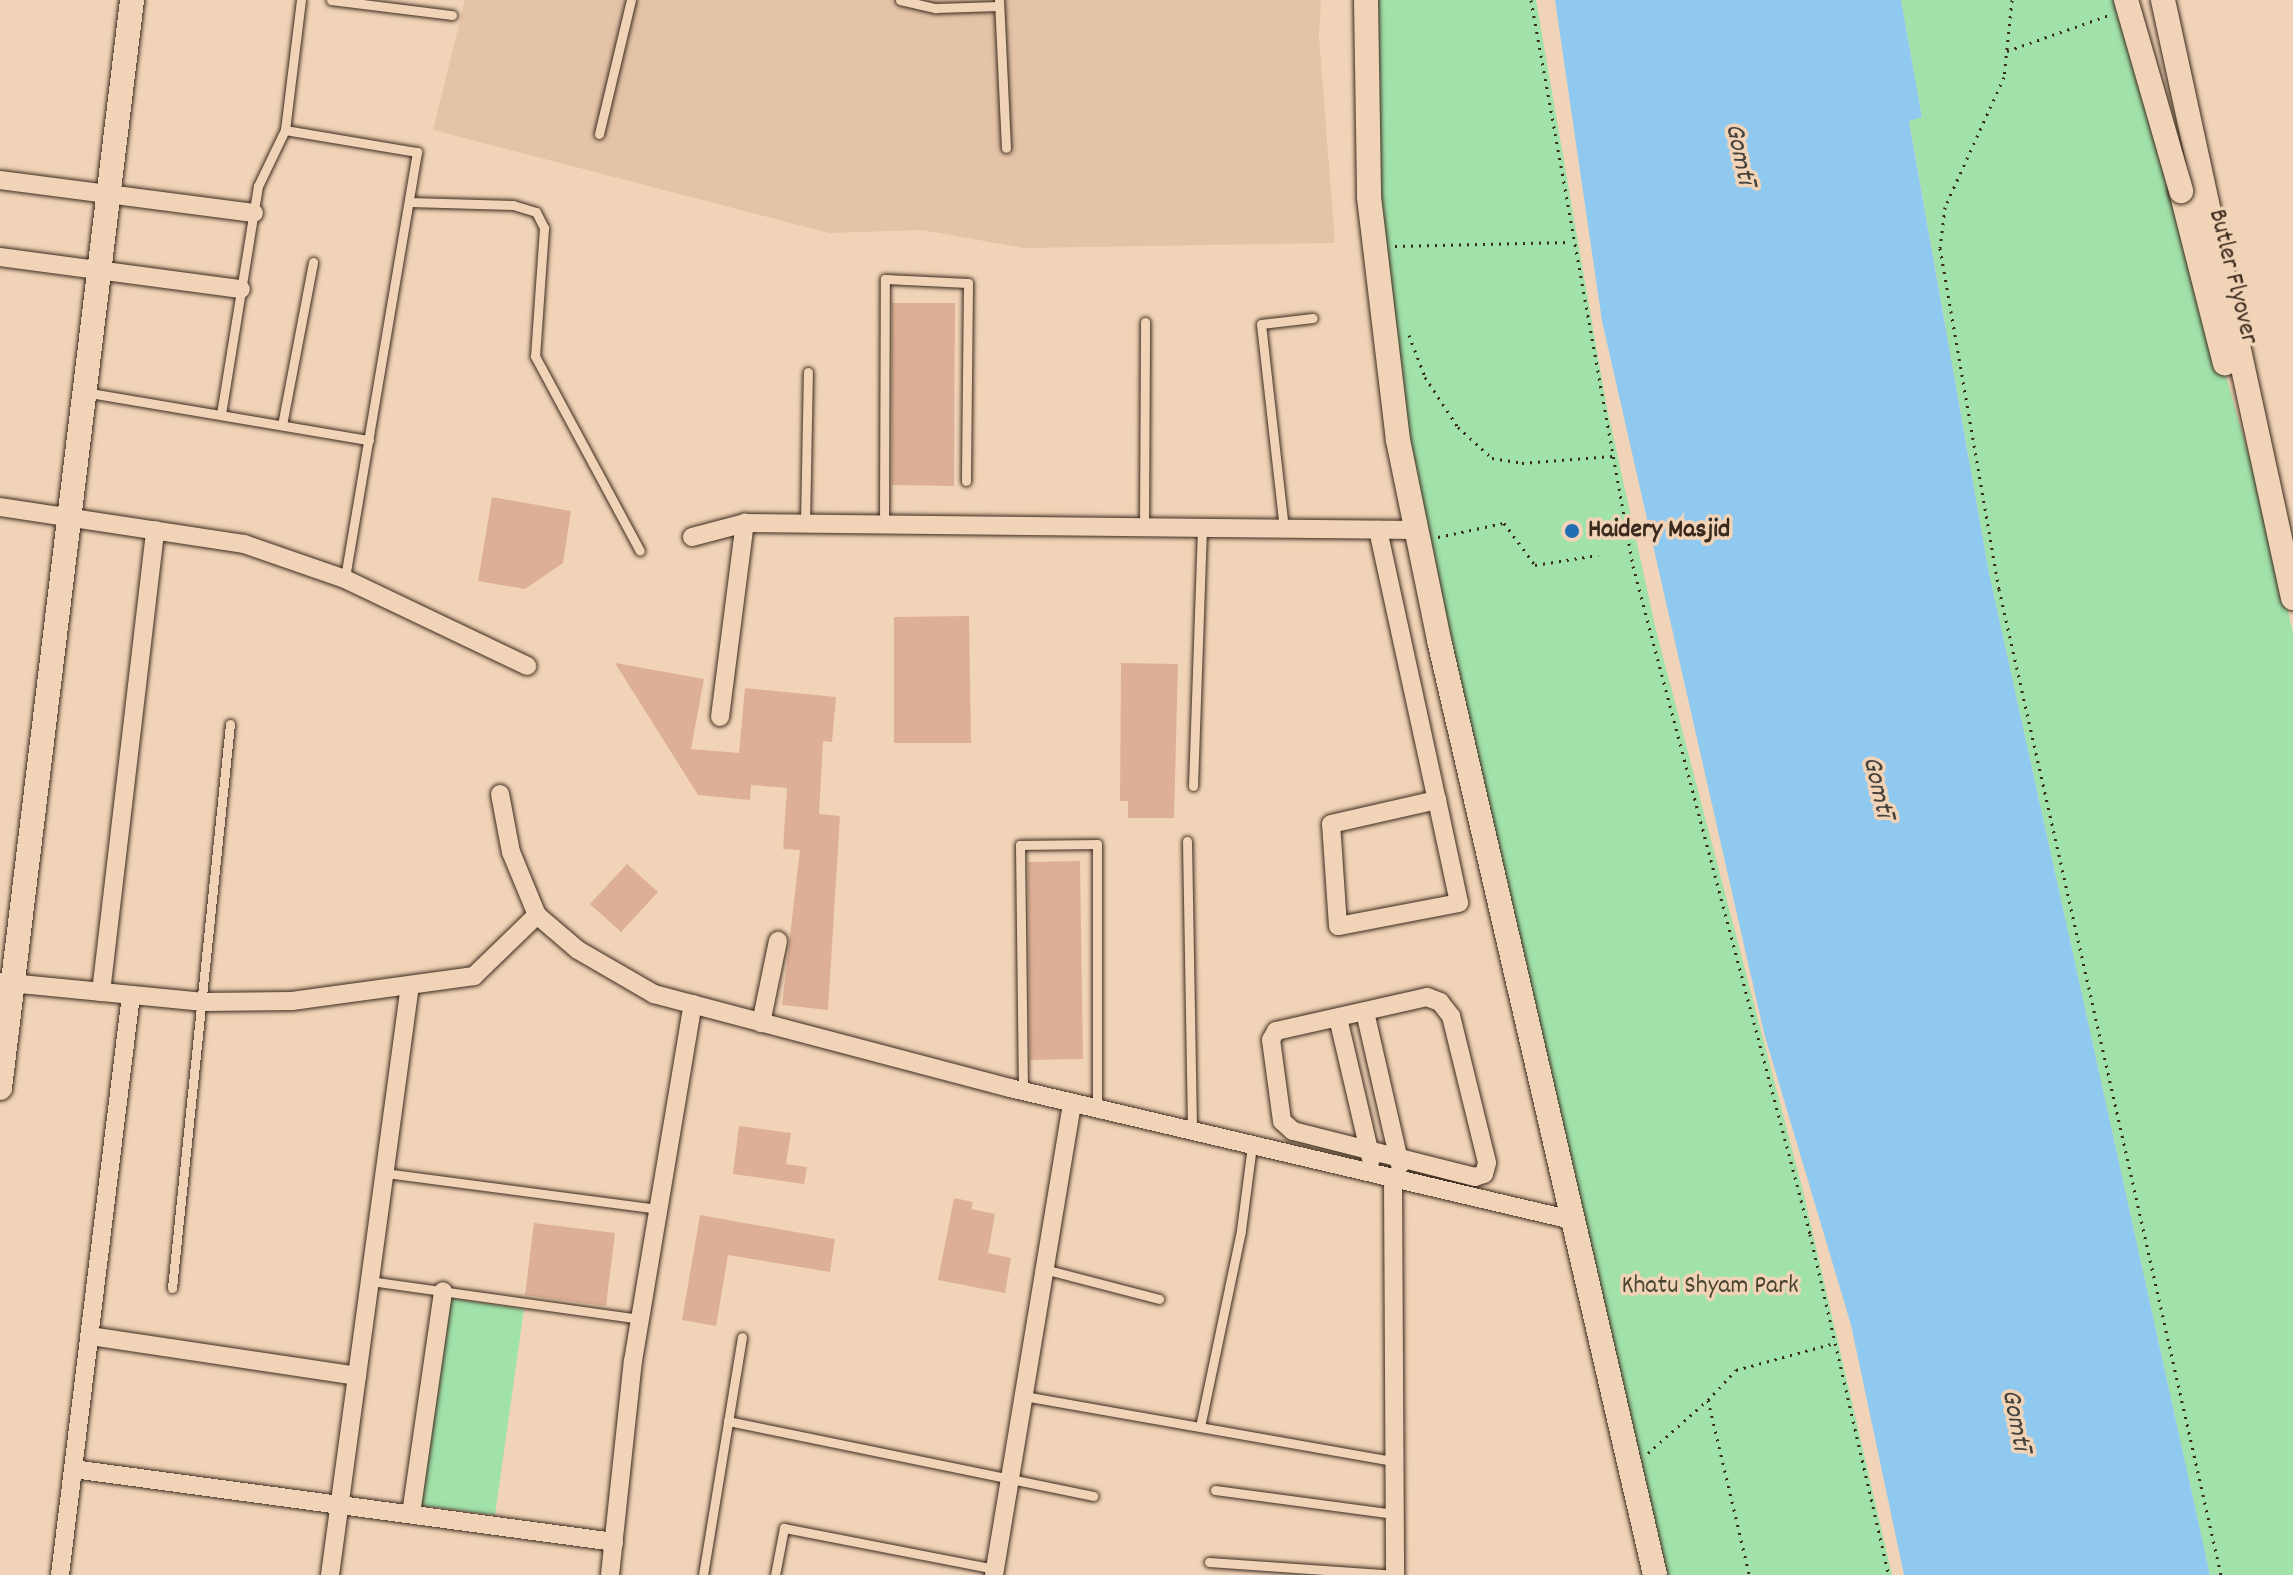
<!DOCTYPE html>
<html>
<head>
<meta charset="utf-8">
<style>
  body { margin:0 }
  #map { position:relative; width:2293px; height:1575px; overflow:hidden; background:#f1d4b7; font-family:Dekko,sans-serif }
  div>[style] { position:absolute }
  .built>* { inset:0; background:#e4c3a7 }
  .green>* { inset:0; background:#a1e1aa }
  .water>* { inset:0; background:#90c9ef }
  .building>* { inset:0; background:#deaf97 }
  .path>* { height:3px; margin-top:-1.5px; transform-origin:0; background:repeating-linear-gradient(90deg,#3b2a1e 0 2px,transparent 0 8px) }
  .roads { filter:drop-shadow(0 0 2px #3b2a1e) drop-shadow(0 0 2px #3b2a1e) }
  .lane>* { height:9px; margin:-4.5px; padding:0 4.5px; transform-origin:4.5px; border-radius:4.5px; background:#f1d4b7 }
  .street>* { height:18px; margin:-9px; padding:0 9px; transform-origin:9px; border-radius:9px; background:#f1d4b7 }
  .secondary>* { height:24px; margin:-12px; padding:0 12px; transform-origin:12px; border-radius:12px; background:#f1d4b7 }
  .bridges { filter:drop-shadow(0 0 2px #3b2a1e) drop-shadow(0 0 2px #3b2a1e) }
  .secondary-bridge>* { height:24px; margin:-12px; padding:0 12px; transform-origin:12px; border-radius:12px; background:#f1d4b7 }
  .dots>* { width:22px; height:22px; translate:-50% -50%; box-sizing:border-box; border:4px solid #f1d4b7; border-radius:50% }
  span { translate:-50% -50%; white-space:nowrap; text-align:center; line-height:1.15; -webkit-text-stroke:7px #f1d4b7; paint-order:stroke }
  .street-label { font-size:26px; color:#3b2a1e }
  .poi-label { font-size:26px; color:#3b2a1e; font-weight:700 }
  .left { translate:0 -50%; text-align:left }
  .park-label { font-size:26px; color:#4a4533 }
  .water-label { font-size:28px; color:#48423d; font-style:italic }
</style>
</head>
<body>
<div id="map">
  <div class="built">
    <i style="clip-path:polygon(465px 0,1321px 0,1319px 36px,1335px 243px,1024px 248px,922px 230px,829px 233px,433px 130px)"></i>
  </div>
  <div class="green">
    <i style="clip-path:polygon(1372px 0,1536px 0,1606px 403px,1656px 630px,1803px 1191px,1892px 1575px,1664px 1575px,1420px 524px,1376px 189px)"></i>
    <i style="clip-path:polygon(1901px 0,2118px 0,2267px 519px,2293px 633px,2293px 1575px,2210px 1575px,1989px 573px,1909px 120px,1922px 117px)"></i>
    <i style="clip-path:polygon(448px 1298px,524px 1309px,495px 1515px,419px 1505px)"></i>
  </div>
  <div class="water">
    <i style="clip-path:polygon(1555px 0,1901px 0,1922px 117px,1909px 121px,1989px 573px,2210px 1575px,1904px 1575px,1851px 1325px,1764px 1033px,1602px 321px)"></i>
  </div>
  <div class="building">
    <i style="clip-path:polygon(892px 303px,955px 303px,954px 486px,892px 485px)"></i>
    <i style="clip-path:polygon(492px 497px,571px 511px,563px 563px,525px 589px,478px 581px)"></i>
    <i style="clip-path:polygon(969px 616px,971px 743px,894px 743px,894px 617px)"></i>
    <i style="clip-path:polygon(615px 663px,704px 679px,691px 749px,739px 753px,745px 688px,836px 697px,832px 742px,823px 741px,819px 814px,840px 816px,828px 1010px,782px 1005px,800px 850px,783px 849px,787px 788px,751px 785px,750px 800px,698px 795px)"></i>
    <i style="clip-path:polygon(1121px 663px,1178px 664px,1174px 818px,1128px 818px,1128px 801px,1120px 801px)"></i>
    <i style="clip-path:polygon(1080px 861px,1083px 1059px,1030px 1060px,1028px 862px)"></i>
    <i style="clip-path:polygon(627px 864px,658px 892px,621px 932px,590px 904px)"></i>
    <i style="clip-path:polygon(739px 1126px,791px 1133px,786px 1164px,807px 1167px,804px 1184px,733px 1174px)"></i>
    <i style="clip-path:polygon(954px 1198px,973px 1202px,971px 1209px,995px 1214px,988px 1253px,1011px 1258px,1005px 1293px,938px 1280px)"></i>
    <i style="clip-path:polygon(700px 1215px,835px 1239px,830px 1272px,728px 1255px,716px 1326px,682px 1320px)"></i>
    <i style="clip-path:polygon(534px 1223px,615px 1233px,606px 1306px,525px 1295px)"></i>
  </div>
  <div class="path">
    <i style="left:1531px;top:0;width:575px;rotate:79.78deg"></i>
    <i style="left:1633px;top:566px;width:691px;rotate:75.16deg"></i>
    <i style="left:1810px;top:1234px;width:350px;rotate:77deg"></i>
    <i style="left:2012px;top:0;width:77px;rotate:95.9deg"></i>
    <i style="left:2004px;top:77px;width:143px;rotate:114.4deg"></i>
    <i style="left:1945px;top:207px;width:41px;rotate:97deg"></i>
    <i style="left:1940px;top:248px;width:346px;rotate:80.2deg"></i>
    <i style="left:1999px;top:589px;width:1011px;rotate:77.31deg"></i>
    <i style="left:2007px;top:51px;width:108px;rotate:-19.4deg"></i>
    <i style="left:1395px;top:246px;width:176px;rotate:-1.3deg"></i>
    <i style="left:1409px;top:335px;width:45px;rotate:69.1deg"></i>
    <i style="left:1425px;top:377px;width:60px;rotate:56.6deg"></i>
    <i style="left:1458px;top:427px;width:46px;rotate:42.4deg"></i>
    <i style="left:1492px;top:458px;width:30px;rotate:9deg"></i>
    <i style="left:1522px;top:463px;width:91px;rotate:-4.4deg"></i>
    <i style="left:1438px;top:537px;width:67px;rotate:-12deg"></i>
    <i style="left:1504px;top:523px;width:52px;rotate:53.6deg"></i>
    <i style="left:1535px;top:565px;width:64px;rotate:-9deg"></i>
    <i style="left:1708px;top:1400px;width:41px;rotate:-47deg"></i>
    <i style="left:1736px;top:1370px;width:103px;rotate:-15.3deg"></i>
    <i style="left:1648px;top:1453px;width:80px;rotate:-41.5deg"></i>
    <i style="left:1708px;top:1400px;width:179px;rotate:76.7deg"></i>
  </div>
  <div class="roads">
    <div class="lane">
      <i style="left:331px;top:0;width:122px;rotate:7.1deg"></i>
      <i style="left:900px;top:0;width:37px;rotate:13deg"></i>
      <i style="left:936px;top:8px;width:63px;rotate:-1.8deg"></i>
      <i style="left:999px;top:0;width:148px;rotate:87.3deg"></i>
      <i style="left:285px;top:130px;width:134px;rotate:9.5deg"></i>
      <i style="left:417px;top:152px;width:433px;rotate:99.6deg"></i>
      <i style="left:599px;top:134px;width:138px;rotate:-76.6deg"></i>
      <i style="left:409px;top:202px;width:104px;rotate:1.7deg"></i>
      <i style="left:513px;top:205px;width:24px;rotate:17deg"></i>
      <i style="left:536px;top:212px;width:18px;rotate:63deg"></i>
      <i style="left:544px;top:228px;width:128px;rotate:94deg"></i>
      <i style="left:535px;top:356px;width:221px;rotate:61.7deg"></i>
      <i style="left:84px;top:392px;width:289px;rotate:9.6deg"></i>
      <i style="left:221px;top:414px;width:231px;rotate:-80.8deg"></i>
      <i style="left:258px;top:186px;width:62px;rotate:-64.3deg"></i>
      <i style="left:285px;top:130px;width:131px;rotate:-83deg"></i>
      <i style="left:282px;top:425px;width:166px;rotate:-79.2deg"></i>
      <i style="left:805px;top:524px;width:152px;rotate:-88.9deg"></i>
      <i style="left:884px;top:525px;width:246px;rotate:-89.8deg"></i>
      <i style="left:885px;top:279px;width:83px;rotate:2.8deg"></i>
      <i style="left:968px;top:283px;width:198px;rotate:90.6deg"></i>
      <i style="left:1144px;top:528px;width:206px;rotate:-89.7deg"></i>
      <i style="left:1284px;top:529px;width:206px;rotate:-96.4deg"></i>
      <i style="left:1261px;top:324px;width:52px;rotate:-6.6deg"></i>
      <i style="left:1193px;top:786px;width:258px;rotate:-88deg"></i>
      <i style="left:1187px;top:841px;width:290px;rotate:89deg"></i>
      <i style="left:1023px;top:1091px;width:246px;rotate:-90.7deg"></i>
      <i style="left:1020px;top:845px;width:77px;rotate:-0.7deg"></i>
      <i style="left:1097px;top:844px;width:265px;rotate:90deg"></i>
      <i style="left:385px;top:1173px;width:276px;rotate:7.5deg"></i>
      <i style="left:1044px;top:1269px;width:119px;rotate:14.6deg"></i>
      <i style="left:370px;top:1281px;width:273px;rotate:8deg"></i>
      <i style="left:172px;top:1288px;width:567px;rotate:-84.13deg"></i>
      <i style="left:1024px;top:1396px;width:376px;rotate:10deg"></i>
      <i style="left:728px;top:1421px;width:373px;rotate:11.6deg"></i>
      <i style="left:1200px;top:1427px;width:201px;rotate:-78.2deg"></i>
      <i style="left:1241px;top:1230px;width:86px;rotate:-82.6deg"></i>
      <i style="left:1215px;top:1490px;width:181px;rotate:7.6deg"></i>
      <i style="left:1209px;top:1562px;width:184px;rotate:4deg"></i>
      <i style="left:703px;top:1575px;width:241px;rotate:-80.7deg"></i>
      <i style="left:775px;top:1575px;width:48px;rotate:-79.2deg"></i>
      <i style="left:784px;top:1528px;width:215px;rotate:11deg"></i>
    </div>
    <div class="street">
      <i style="left:0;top:180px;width:256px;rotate:7.4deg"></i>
      <i style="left:0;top:257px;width:243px;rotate:7.6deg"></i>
      <i style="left:0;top:507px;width:247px;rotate:8.6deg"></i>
      <i style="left:244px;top:544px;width:107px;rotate:19.1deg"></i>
      <i style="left:345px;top:579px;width:202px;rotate:25.5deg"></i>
      <i style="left:1378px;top:530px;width:276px;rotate:77.7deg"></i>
      <i style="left:1437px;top:800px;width:105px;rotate:77.9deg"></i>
      <i style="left:1459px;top:903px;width:123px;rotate:169.2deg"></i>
      <i style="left:1338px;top:926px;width:102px;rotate:-93.9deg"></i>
      <i style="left:1331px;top:824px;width:109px;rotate:-12.8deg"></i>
      <i style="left:692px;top:537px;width:55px;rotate:-14.8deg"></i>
      <i style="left:745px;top:523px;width:671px;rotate:0.6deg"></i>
      <i style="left:720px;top:717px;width:196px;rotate:-82.7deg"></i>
      <i style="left:500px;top:794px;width:59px;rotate:79.3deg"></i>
      <i style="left:511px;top:852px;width:68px;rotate:67.6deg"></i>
      <i style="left:537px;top:915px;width:54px;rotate:40.5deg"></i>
      <i style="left:578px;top:950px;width:88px;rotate:30.1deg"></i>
      <i style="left:654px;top:994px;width:368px;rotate:14.8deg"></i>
      <i style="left:1010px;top:1088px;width:577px;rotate:13.22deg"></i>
      <i style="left:0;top:982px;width:205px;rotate:5.6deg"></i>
      <i style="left:204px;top:1002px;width:88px;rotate:-0.7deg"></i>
      <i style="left:292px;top:1001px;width:184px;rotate:-7.8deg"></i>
      <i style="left:474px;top:976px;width:88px;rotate:-44.1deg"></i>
      <i style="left:101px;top:992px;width:465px;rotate:-83.3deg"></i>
      <i style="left:1427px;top:997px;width:14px;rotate:21deg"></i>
      <i style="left:1440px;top:1002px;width:18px;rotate:52deg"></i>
      <i style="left:1451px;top:1016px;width:151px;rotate:76.2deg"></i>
      <i style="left:1487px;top:1163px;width:11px;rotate:105deg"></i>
      <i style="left:1484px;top:1174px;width:9px;rotate:162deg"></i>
      <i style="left:1475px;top:1177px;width:188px;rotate:-165.8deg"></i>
      <i style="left:1293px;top:1131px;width:15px;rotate:-138deg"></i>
      <i style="left:1282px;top:1121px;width:82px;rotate:-97.7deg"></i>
      <i style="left:1271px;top:1040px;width:10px;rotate:-61deg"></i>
      <i style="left:1276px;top:1031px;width:155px;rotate:-12.7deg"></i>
      <i style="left:1365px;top:1012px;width:157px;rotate:77.1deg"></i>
      <i style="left:1338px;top:1018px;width:145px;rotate:76.8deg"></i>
      <i style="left:761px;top:1023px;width:84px;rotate:-78.3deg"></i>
      <i style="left:1393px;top:1178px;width:397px;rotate:89.7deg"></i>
      <i style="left:90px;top:1336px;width:270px;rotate:8.5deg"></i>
      <i style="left:73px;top:1469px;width:546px;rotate:7.68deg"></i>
      <i style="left:411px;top:1514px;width:225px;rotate:-81.8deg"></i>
      <i style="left:60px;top:1575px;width:584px;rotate:-83.02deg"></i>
      <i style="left:330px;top:1575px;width:595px;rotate:-82.28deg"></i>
      <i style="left:610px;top:1575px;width:215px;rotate:-83.9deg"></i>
      <i style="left:633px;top:1361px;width:362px;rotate:-80.5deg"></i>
      <i style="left:994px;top:1575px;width:478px;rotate:-80.6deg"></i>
    </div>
    <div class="secondary">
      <i style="left:1366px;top:0;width:197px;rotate:89.1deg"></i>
      <i style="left:1369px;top:197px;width:245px;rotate:83.2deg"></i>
      <i style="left:1398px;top:440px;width:204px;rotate:78.4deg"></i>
      <i style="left:1439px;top:640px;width:960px;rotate:76.99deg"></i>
      <i style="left:2163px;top:0;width:612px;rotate:77.74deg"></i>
      <i style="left:2181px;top:191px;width:178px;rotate:75.7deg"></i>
      <i style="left:0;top:1088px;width:1096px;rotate:-83.08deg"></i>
    </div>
  </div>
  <div class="bridges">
    <div class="secondary-bridge">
      <i style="left:2126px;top:0;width:199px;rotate:73.9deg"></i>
    </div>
  </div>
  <div class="dots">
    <i style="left:1572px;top:531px;background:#1f6fb2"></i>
  </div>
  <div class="street-label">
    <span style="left:2232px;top:277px;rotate:76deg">Butler Flyover</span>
  </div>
  <div class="poi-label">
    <span class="left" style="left:1588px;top:531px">Haidery Masjid</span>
  </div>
  <div class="park-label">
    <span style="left:1710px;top:1287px">Khatu Shyam Park</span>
  </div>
  <div class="water-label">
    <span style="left:1738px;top:154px;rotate:78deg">Gomtī</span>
    <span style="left:1876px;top:787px;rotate:77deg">Gomtī</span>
    <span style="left:2014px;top:1420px;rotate:79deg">Gomtī</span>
  </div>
</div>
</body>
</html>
